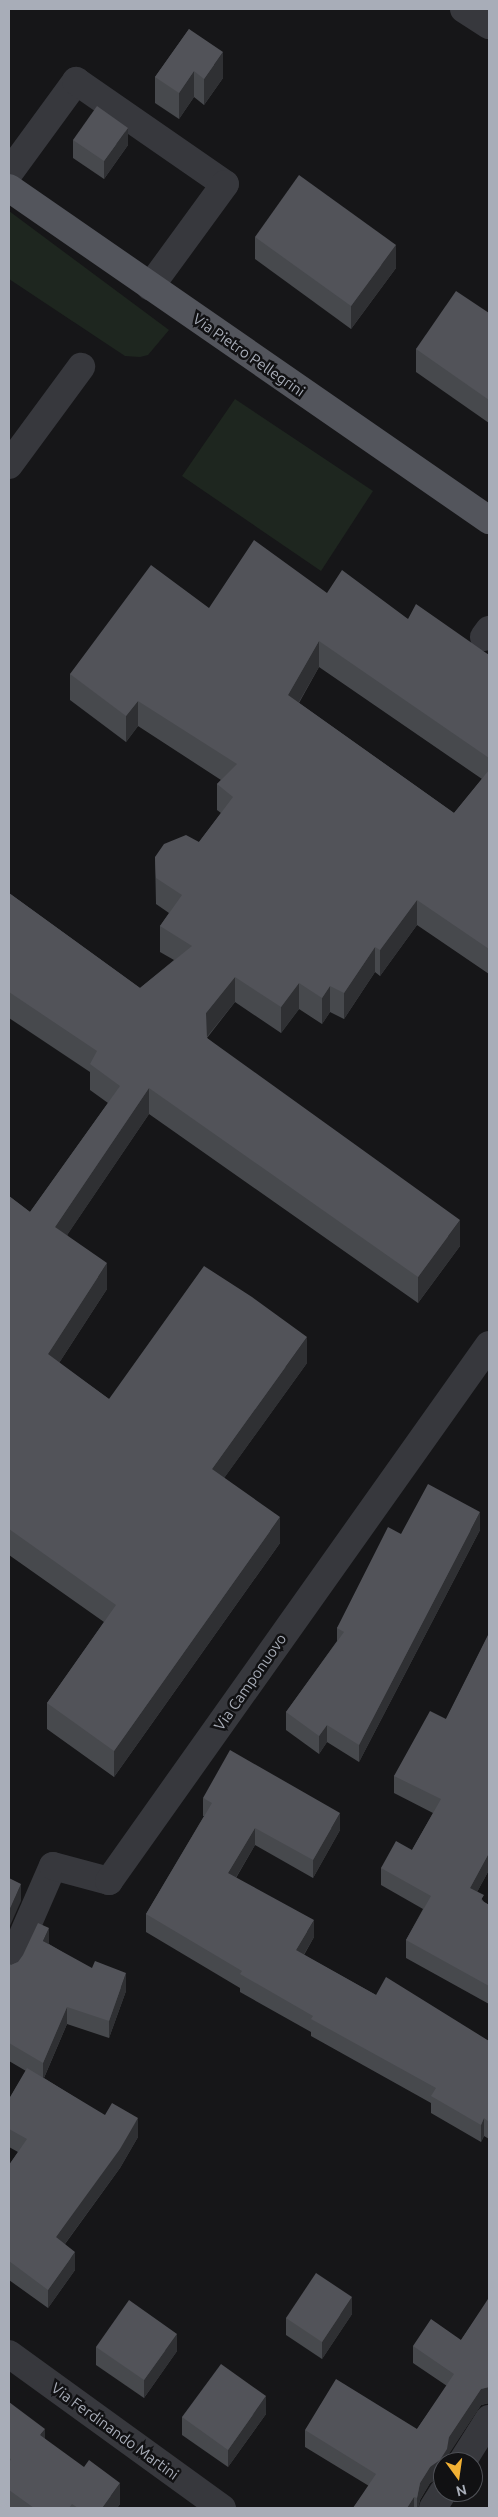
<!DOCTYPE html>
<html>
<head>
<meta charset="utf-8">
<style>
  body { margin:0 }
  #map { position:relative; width:498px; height:2517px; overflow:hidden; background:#161618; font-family:Ubuntu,sans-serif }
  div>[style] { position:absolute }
  .green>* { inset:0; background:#1e261f }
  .minor>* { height:28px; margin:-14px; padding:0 14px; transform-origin:14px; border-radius:14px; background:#37383d }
  .major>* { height:28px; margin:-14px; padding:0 14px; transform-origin:14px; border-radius:14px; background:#53555c }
  .wall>* { inset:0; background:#47494d }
  .shaded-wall>* { inset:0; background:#2f3033 }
  .building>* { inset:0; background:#525359 }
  span { translate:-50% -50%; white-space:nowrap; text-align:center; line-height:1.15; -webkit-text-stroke:5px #111113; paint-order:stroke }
  .street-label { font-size:15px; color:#a8adb8 }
  .frame { position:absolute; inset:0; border:10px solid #a8adb8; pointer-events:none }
  .north { position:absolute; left:433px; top:2452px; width:50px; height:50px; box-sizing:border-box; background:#111113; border:1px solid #4d4f55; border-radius:50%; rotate:166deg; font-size:14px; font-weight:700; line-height:20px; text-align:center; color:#a8adb8 }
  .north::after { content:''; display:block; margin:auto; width:18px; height:22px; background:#f2b134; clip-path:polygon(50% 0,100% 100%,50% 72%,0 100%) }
</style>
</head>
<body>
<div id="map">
  <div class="green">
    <i style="clip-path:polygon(9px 211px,169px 330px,148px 355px,140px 357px,125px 356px,9px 279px)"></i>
    <i style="clip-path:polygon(235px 399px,373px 491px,321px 571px,182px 476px)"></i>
  </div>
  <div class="minor">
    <i style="left:464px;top:9px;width:30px;rotate:33deg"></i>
    <i style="left:9px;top:173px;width:114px;rotate:-53.9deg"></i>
    <i style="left:76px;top:81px;width:181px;rotate:34.7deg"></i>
    <i style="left:225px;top:184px;width:127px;rotate:126.1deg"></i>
    <i style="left:9px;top:465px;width:122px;rotate:-53.7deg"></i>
    <i style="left:484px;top:637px;width:9px;rotate:-54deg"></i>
    <i style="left:9px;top:1967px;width:110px;rotate:-66.5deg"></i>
    <i style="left:53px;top:1866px;width:58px;rotate:15deg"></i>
    <i style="left:109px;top:1881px;width:657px;rotate:-54.67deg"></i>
    <i style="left:9px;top:2354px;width:263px;rotate:35.9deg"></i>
    <i style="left:462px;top:2462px;width:51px;rotate:-57.9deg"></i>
    <i style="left:433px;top:2508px;width:19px;rotate:-58deg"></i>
  </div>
  <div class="major">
    <i style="left:9px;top:188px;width:584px;rotate:34.67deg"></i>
  </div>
  <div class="wall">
    <i style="clip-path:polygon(189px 29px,223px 78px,204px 105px,194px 97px,179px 119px,155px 103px,155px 77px)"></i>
    <i style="clip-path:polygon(73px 140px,128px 145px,104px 179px,73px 158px)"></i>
    <i style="clip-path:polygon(255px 237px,396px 268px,351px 329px,255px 259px)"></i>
    <i style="clip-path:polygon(489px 313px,489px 423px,416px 372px,416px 349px)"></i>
    <i style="clip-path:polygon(evenodd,327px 593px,408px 619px,489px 655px,489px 974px,417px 925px,380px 976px,375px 972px,344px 1019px,330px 1012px,322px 1024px,299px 1009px,281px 1033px,235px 1002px,207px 1038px,460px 1246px,418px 1303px,149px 1114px,67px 1235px,107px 1289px,59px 1363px,109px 1399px,307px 1363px,224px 1478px,280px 1543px,114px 1777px,47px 1729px,47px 1703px,104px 1622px,9px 1555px,9px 1196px,30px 1212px,108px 1103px,90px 1090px,90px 1072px,9px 1018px,9px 893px,140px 988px,174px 960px,160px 952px,160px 926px,169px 913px,156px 904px,155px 857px,199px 842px,221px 813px,217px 810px,217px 784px,221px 780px,138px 726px,126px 742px,70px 700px,70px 674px,209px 608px,327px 593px,319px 667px,482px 779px,454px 813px,299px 703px,319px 667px)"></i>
    <i style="clip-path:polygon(480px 1530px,359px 1762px,327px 1742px,319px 1754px,286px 1730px,286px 1712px,337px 1641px,337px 1628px,401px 1534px)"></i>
    <i style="clip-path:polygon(489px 1618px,489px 1870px,477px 1892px,484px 1902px,489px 1905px,489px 2004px,406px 1958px,406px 1940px,423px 1909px,381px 1885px,381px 1868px,412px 1850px,433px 1813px,394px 1793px,394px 1776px,446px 1719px,489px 1634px)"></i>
    <i style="clip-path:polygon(203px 1798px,340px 1830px,313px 1878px,255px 1845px,236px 1878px,314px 1937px,304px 1955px,376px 1995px,489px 2041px,489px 2139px,484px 2136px,481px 2142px,431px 2113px,431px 2103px,311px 2036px,311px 2032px,240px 1992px,240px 1988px,146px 1932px,146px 1914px,204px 1816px,203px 1816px)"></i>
    <i style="clip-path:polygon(49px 1944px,126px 1991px,109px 2038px,67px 2024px,44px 2078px,138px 2137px,120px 2168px,65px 2244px,75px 2270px,48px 2308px,9px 2280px,9px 2165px,18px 2152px,9px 2147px,9px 2099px,26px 2071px,9px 2061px,9px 1964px,11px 1965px,18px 1962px)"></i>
    <i style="clip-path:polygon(489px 2300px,489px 2403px,481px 2405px,443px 2462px,443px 2472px,440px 2477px,430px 2483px,420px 2500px,418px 2508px,353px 2508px,369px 2486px,305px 2447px,305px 2430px,417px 2429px,447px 2386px,413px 2363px,413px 2346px,461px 2340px)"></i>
    <i style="clip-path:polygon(352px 2314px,322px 2359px,286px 2335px,286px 2318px)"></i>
    <i style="clip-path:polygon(96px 2347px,177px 2351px,144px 2398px,96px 2365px)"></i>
    <i style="clip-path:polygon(9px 2402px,45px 2439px,120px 2504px,117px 2508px,9px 2508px)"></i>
    <i style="clip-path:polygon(266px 2414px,228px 2467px,182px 2435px,182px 2417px)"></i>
  </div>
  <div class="shaded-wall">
    <i style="clip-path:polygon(223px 52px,223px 78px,204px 105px,204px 79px)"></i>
    <i style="clip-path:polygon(194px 71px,194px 97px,179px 119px,179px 93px)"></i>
    <i style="clip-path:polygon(128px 128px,128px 145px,104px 179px,104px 161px)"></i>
    <i style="clip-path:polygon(396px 245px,396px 268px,351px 329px,351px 306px)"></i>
    <i style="clip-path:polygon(319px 641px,319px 667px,288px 721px,288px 695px)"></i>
    <i style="clip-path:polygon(138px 701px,138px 726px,126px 742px,126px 716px)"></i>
    <i style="clip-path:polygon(417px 900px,417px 925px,380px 976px,380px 950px)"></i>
    <i style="clip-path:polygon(375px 947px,375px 972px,344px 1019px,344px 993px)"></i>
    <i style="clip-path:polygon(235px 977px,235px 1002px,206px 1038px,206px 1013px)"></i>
    <i style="clip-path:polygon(299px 983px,299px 1009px,281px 1033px,281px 1007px)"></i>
    <i style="clip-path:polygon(330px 986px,330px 1012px,322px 1024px,322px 998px)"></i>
    <i style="clip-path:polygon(149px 1088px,149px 1114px,55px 1253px,55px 1227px)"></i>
    <i style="clip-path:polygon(460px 1220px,460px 1246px,418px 1303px,418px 1277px)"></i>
    <i style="clip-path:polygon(107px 1263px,107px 1289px,48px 1380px,48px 1354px)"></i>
    <i style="clip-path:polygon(307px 1337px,307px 1363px,212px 1495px,212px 1469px)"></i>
    <i style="clip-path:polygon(480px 1512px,480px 1530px,359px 1762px,359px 1745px)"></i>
    <i style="clip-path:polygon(280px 1517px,280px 1543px,114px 1777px,114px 1751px)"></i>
    <i style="clip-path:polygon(327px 1725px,327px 1742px,319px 1754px,319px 1736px)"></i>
    <i style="clip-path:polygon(340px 1813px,340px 1830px,313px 1878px,313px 1860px)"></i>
    <i style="clip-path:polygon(255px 1828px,255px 1845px,228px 1891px,228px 1873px)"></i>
    <i style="clip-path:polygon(489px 1853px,489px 1870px,470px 1905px,470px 1888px)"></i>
    <i style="clip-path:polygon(21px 1884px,21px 1901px,9px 1928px,9px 1911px)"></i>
    <i style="clip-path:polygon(314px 1920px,314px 1937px,296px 1968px,296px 1950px)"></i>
    <i style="clip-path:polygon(49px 1928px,49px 1945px,43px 1941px)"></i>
    <i style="clip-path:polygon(126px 1973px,126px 1991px,109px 2038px,109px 2021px)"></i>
    <i style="clip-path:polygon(67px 2007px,67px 2024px,43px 2080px,43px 2063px)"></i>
    <i style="clip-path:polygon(138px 2118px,138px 2137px,120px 2168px,56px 2256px,56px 2237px)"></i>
    <i style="clip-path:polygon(484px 2118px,484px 2136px,481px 2142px,481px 2125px)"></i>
    <i style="clip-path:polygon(75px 2252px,75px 2270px,48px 2308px,48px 2290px)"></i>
    <i style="clip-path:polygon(352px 2297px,352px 2314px,322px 2359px,322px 2342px)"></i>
    <i style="clip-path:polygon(177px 2334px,177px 2351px,144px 2398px,144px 2380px)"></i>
    <i style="clip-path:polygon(489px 2387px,489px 2403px,481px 2405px,449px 2454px,448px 2462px,443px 2462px,443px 2472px,440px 2477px,430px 2483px,420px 2500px,418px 2508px,417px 2508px,417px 2498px,420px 2483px,449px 2437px,481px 2389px)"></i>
    <i style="clip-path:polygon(266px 2396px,266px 2414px,228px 2467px,228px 2450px)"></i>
    <i style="clip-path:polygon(45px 2429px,45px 2449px,40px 2435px)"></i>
    <i style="clip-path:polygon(120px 2483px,120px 2504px,117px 2508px,102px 2508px)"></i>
    <i style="clip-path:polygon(414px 2497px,414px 2508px,407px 2508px)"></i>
  </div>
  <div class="building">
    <i style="clip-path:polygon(189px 29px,223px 52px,204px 79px,194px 71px,179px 93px,155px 77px)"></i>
    <i style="clip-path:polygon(97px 106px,128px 128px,104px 161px,73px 140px)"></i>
    <i style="clip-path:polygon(299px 175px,396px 245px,351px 306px,255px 237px)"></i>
    <i style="clip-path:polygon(456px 291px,489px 313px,489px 400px,416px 349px)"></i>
    <i style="clip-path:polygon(254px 540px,327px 593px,342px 570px,408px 619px,416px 604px,489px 655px,489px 758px,319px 641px,288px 695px,454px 813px,489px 770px,489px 949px,417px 900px,380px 950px,375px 947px,344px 993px,330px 986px,322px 998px,299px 983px,281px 1007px,235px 977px,206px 1013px,207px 1038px,460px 1220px,418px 1277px,149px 1088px,55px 1227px,107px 1263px,48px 1354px,109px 1399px,204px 1266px,252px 1297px,307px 1337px,212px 1469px,280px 1517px,114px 1751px,47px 1703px,116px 1605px,9px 1529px,9px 1196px,30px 1212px,120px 1086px,90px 1064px,97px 1051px,9px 992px,9px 893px,140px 988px,192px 946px,160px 926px,182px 895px,156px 878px,155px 857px,164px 844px,186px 835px,199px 842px,233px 797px,217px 784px,237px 764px,138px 701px,126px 716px,70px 674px,151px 565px,209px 608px)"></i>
    <i style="clip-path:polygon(428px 1484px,480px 1512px,359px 1745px,327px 1725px,319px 1736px,286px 1712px,344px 1632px,337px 1628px,388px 1527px,401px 1534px)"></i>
    <i style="clip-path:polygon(489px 1633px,489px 1853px,470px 1888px,484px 1895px,481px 1900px,489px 1905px,489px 1986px,406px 1940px,431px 1896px,381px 1868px,396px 1841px,412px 1850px,441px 1799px,394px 1776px,430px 1711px,446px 1719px)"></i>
    <i style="clip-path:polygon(230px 1750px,340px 1813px,313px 1860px,255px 1828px,228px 1873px,314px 1920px,296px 1950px,376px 1995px,386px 1977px,489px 2041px,489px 2122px,484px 2118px,481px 2125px,431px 2096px,436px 2088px,311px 2019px,313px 2016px,240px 1974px,242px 1971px,146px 1914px,212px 1803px,203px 1798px)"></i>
    <i style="clip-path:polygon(9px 1878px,21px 1884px,9px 1911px)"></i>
    <i style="clip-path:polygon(38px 1923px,49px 1928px,43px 1941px,92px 1968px,95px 1961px,126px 1973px,109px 2021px,67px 2007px,43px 2063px,9px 2043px,9px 1974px,10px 1971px,9px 1971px,9px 1964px,11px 1965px,18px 1962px,23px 1955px)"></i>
    <i style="clip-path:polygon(27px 2068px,105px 2115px,112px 2103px,138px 2118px,120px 2149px,56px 2237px,75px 2252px,48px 2290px,9px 2261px,9px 2165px,27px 2139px,9px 2129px,9px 2099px)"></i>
    <i style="clip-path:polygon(316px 2273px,352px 2297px,322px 2342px,286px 2318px)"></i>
    <i style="clip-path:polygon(488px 2299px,489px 2300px,489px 2387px,481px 2389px,449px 2437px,447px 2449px,440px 2460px,430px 2467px,420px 2483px,417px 2498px,414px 2497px,407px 2508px,353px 2508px,376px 2474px,305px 2430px,336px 2379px,417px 2429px,454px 2374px,413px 2346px,431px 2319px,461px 2340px)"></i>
    <i style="clip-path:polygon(129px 2300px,177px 2334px,144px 2380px,96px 2347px)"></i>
    <i style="clip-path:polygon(221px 2364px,266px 2396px,228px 2450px,182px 2417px)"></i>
    <i style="clip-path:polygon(9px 2402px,45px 2429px,40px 2435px,84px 2467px,89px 2460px,120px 2483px,102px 2508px,78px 2508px,72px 2504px,69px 2508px,34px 2508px,9px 2490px,9px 2463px,11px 2459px,9px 2458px)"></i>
  </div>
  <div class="street-label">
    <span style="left:249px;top:355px;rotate:35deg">Via Pietro Pellegrini</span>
    <span style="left:250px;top:1682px;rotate:-55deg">Via Camponuovo</span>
    <span style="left:115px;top:2431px;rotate:36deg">Via Ferdinando Martini</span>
  </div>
  <div class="frame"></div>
  <div class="north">N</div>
</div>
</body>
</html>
